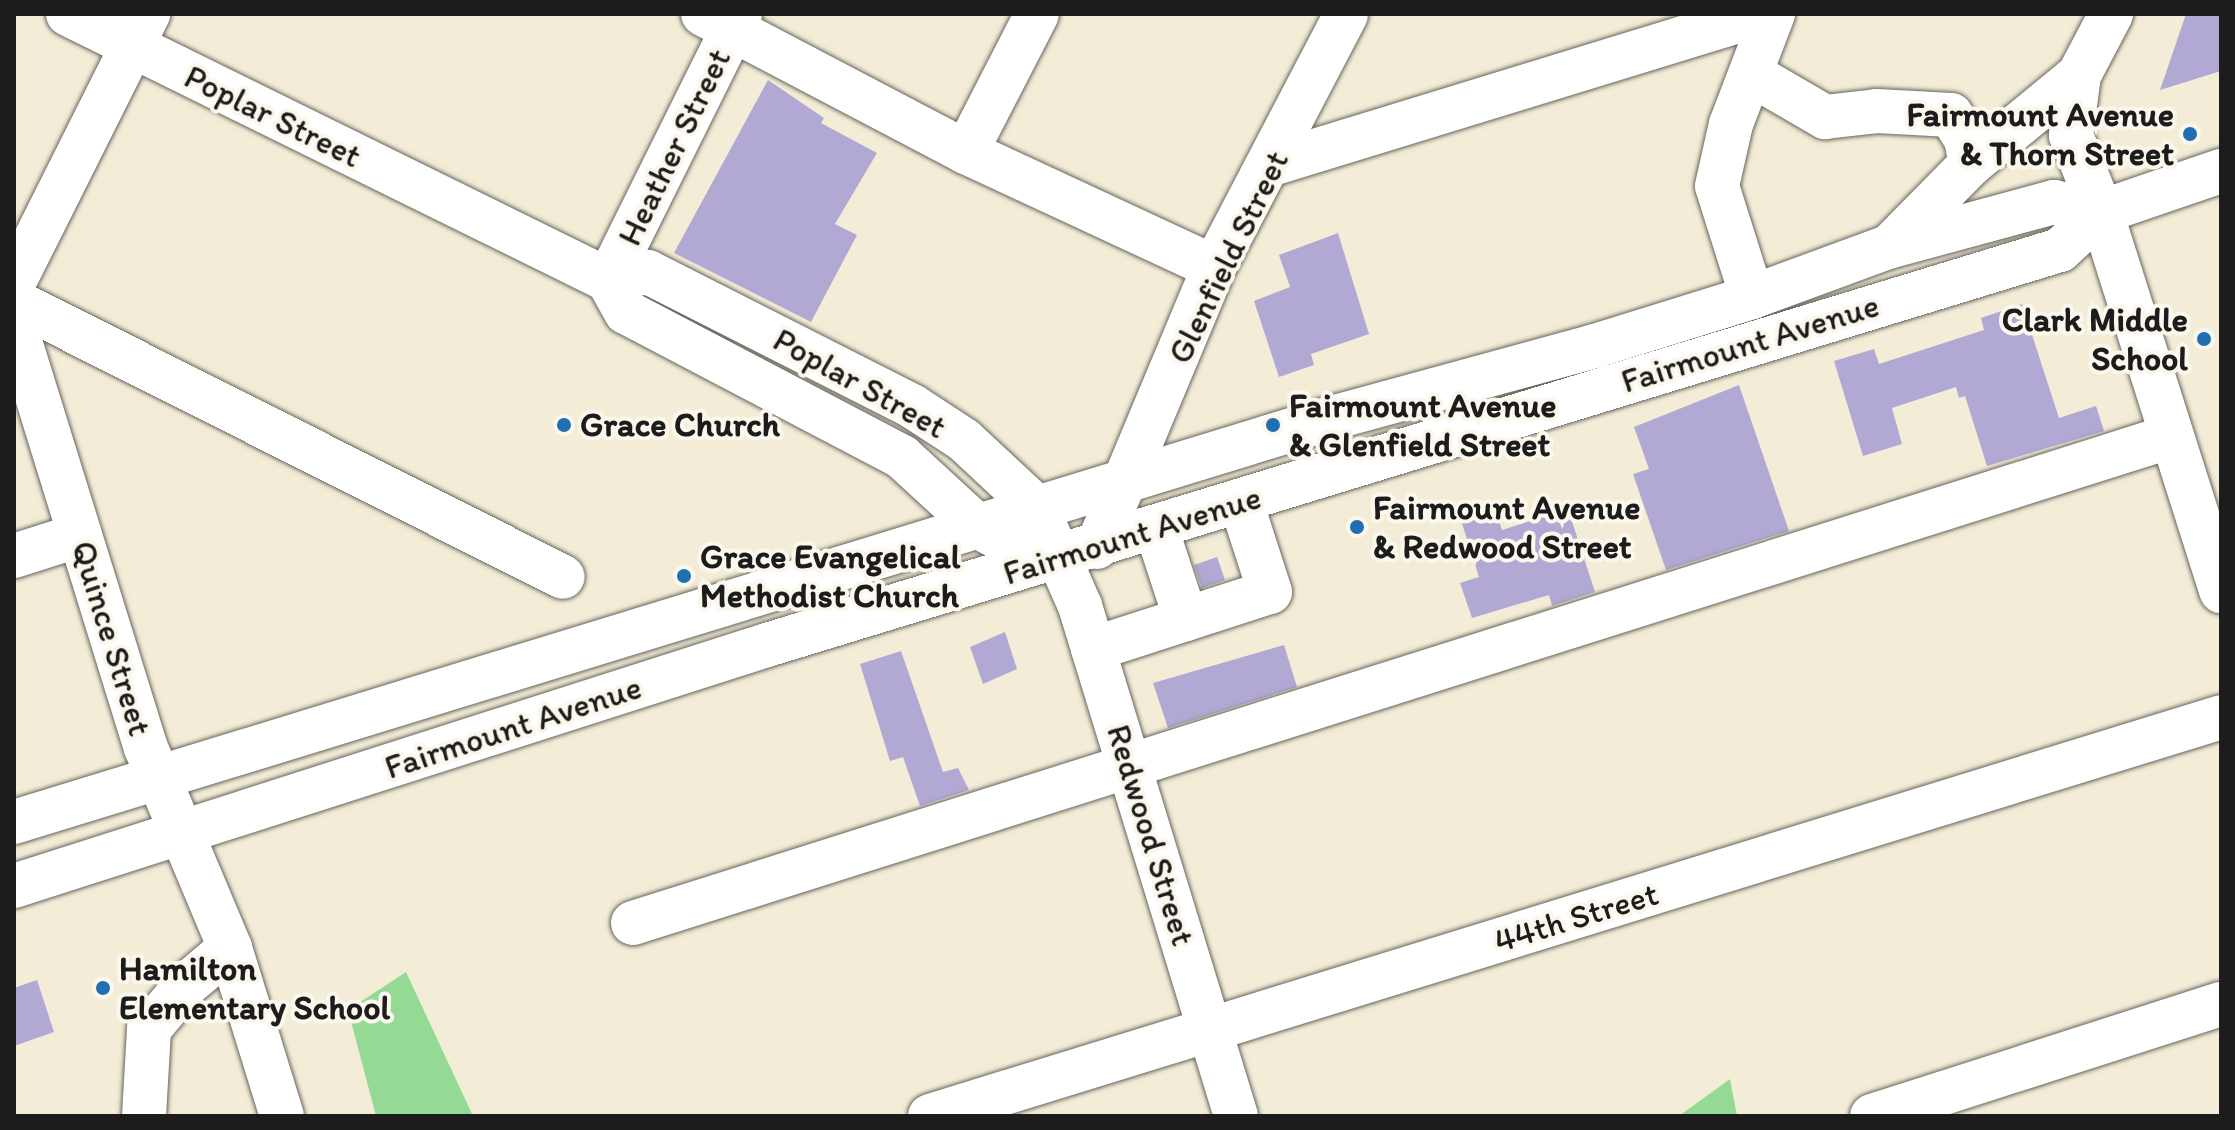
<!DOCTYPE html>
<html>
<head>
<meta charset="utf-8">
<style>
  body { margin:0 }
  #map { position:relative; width:2235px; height:1130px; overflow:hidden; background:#f3edd7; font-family:Itim,sans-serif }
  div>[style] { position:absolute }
  .green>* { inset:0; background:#94da94 }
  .building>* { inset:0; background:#b1a9d4 }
  .roads { filter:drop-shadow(0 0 2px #67655d) drop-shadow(0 0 2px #67655d) }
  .minor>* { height:44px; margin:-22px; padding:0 22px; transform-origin:22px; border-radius:22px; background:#fff }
  .major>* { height:44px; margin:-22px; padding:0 22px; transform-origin:22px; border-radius:22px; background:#fff }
  .dots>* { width:22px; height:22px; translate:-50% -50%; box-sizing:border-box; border:4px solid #fbf7ec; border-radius:50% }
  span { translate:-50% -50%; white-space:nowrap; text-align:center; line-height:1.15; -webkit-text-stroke:8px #fbf7ec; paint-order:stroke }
  .poi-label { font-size:34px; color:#1c1c1c; font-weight:700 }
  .right { translate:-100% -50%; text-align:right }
  .left { translate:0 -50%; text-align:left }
  .street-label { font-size:34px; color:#1c1c1c }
  .frame { position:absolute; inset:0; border:16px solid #1c1c1c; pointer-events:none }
</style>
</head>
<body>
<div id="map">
  <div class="green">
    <i style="clip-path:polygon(406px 972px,473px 1116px,376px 1116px,348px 1010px)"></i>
    <i style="clip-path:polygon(1730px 1079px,1737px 1116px,1679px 1116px)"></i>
  </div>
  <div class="building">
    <i style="clip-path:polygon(2186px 14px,2221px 14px,2221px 71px,2160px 90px)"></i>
    <i style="clip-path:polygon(768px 80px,824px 118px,821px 123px,877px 153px,835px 224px,857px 235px,811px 322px,674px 253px)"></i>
    <i style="clip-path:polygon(1338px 233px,1369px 334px,1311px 354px,1314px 365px,1279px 377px,1254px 301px,1290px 287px,1279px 255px)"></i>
    <i style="clip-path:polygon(2022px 304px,2059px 418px,2096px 406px,2104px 431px,1987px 466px,1965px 396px,1959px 398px,1956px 387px,1892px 408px,1902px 444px,1863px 456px,1834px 361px,1874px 349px,1879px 364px,1984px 330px,1981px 318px)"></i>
    <i style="clip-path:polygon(1739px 385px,1789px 531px,1666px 570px,1633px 474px,1649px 469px,1634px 427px)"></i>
    <i style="clip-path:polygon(1493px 502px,1502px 530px,1568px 509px,1595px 592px,1552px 606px,1549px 595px,1472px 618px,1460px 583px,1479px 577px,1459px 514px)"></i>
    <i style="clip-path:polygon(1217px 557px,1225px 580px,1202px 588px,1194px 565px)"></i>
    <i style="clip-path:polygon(1005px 632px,1017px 669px,983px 684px,970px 647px)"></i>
    <i style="clip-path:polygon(1284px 645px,1297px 687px,1168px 728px,1153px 683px)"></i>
    <i style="clip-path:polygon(901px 651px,943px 772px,958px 768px,969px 790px,920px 806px,903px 757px,890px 761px,860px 664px)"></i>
    <i style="clip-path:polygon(37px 980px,54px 1032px,14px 1046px,14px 988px)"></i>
  </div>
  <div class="roads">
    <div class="minor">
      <i style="left:68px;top:14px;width:602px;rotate:26.22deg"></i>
      <i style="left:608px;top:280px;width:37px;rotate:61deg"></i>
      <i style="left:626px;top:312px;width:312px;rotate:27.7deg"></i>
      <i style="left:902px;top:457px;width:102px;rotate:42.6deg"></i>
      <i style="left:977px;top:526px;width:42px;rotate:28.4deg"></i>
      <i style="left:1014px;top:546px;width:44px;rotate:15.9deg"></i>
      <i style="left:703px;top:14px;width:297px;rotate:27.7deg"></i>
      <i style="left:966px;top:152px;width:273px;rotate:24.9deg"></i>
      <i style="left:1751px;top:74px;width:86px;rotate:30.2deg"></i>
      <i style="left:1825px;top:117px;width:52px;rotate:-6.6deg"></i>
      <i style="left:1877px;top:111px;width:74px;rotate:3.1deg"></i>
      <i style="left:1951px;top:115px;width:28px;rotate:58deg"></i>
      <i style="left:1966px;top:139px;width:25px;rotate:79deg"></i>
      <i style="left:966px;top:152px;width:155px;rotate:-62.8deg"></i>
      <i style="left:1272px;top:164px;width:511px;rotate:-17.05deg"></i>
      <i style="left:2101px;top:212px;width:398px;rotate:72.4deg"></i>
      <i style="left:608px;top:280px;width:41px;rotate:-11.3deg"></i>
      <i style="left:648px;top:272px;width:296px;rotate:26.9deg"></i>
      <i style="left:912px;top:406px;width:62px;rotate:33.2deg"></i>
      <i style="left:964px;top:440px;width:100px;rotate:43deg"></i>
      <i style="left:1037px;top:508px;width:107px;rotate:66.3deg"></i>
      <i style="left:1080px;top:606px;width:533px;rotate:72.99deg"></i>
      <i style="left:608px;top:280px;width:297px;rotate:-63.6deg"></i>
      <i style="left:14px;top:282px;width:300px;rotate:-63.4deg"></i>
      <i style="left:1752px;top:297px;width:116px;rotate:-107.5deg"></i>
      <i style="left:1717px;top:186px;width:64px;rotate:-77.3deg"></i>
      <i style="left:1731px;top:124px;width:118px;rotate:-69.1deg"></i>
      <i style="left:14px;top:301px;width:614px;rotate:26.69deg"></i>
      <i style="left:14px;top:322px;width:446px;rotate:72.8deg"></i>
      <i style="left:146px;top:748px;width:217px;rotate:67.2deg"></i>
      <i style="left:230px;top:948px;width:176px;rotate:72.8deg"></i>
      <i style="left:1156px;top:528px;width:96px;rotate:71.8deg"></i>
      <i style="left:1097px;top:547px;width:303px;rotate:-67.3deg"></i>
      <i style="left:1214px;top:267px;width:285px;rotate:-62.4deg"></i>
      <i style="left:14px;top:556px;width:69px;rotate:-17.7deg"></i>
      <i style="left:1093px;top:649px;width:186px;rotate:-17.9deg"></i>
      <i style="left:1270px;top:592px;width:95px;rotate:-107.9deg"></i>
      <i style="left:633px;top:923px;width:1614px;rotate:-17.56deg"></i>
      <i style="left:144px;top:1116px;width:87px;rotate:-86.7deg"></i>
      <i style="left:149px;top:1029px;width:56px;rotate:-50.1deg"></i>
      <i style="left:185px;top:986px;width:59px;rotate:-40.2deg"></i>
      <i style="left:930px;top:1116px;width:1351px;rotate:-17.17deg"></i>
      <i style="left:1872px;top:1116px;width:367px;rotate:-17.8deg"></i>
    </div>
    <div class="major">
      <i style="left:2079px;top:75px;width:61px;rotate:97.6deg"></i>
      <i style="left:2071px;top:135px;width:83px;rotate:68.7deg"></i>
      <i style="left:1890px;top:246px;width:115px;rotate:-45.4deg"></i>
      <i style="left:1971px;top:164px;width:140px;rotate:-39.5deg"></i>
      <i style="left:2079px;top:75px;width:69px;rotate:-62.3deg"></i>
      <i style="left:14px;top:822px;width:1367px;rotate:-17.06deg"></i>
      <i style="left:1321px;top:421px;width:284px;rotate:-15.3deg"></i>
      <i style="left:1595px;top:346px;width:164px;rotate:-17.3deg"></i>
      <i style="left:1752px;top:297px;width:145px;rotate:-20.2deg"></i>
      <i style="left:1888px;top:247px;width:172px;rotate:-15.2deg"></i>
      <i style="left:2054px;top:202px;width:48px;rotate:12deg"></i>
      <i style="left:14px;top:886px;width:791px;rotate:-17.75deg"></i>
      <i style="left:767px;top:645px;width:1352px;rotate:-16.99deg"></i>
      <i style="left:2060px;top:250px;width:56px;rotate:-42.8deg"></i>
      <i style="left:2101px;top:212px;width:127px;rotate:-18.9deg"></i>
    </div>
  </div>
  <div class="dots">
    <i style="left:2190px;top:134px;background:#1f6fb2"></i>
    <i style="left:2204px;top:339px;background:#1f6fb2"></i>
    <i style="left:564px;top:425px;background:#1f6fb2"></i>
    <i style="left:1273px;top:425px;background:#1f6fb2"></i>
    <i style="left:1357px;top:527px;background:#1f6fb2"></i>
    <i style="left:684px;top:576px;background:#1f6fb2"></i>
    <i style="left:103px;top:988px;background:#1f6fb2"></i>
  </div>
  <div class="poi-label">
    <span class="right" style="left:2174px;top:134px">Fairmount Avenue<br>&amp; Thorn Street</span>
    <span class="right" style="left:2188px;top:339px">Clark Middle<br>School</span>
    <span class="left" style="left:1289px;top:425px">Fairmount Avenue<br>&amp; Glenfield Street</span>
    <span class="left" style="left:580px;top:425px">Grace Church</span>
    <span class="left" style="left:1373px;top:527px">Fairmount Avenue<br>&amp; Redwood Street</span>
    <span class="left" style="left:700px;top:576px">Grace Evangelical<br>Methodist Church</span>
    <span class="left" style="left:119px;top:988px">Hamilton<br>Elementary School</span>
  </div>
  <div class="street-label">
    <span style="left:273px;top:116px;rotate:26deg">Poplar Street</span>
    <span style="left:674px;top:147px;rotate:-64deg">Heather Street</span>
    <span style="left:1228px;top:257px;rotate:-64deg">Glenfield Street</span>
    <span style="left:1750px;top:343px;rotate:-17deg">Fairmount Avenue</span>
    <span style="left:860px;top:383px;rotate:29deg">Poplar Street</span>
    <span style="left:1132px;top:535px;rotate:-17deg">Fairmount Avenue</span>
    <span style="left:112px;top:638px;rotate:73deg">Quince Street</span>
    <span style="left:513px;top:727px;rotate:-18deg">Fairmount Avenue</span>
    <span style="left:1151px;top:835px;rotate:73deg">Redwood Street</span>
    <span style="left:1576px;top:917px;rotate:-17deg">44th Street</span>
  </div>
  <div class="frame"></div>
</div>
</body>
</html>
